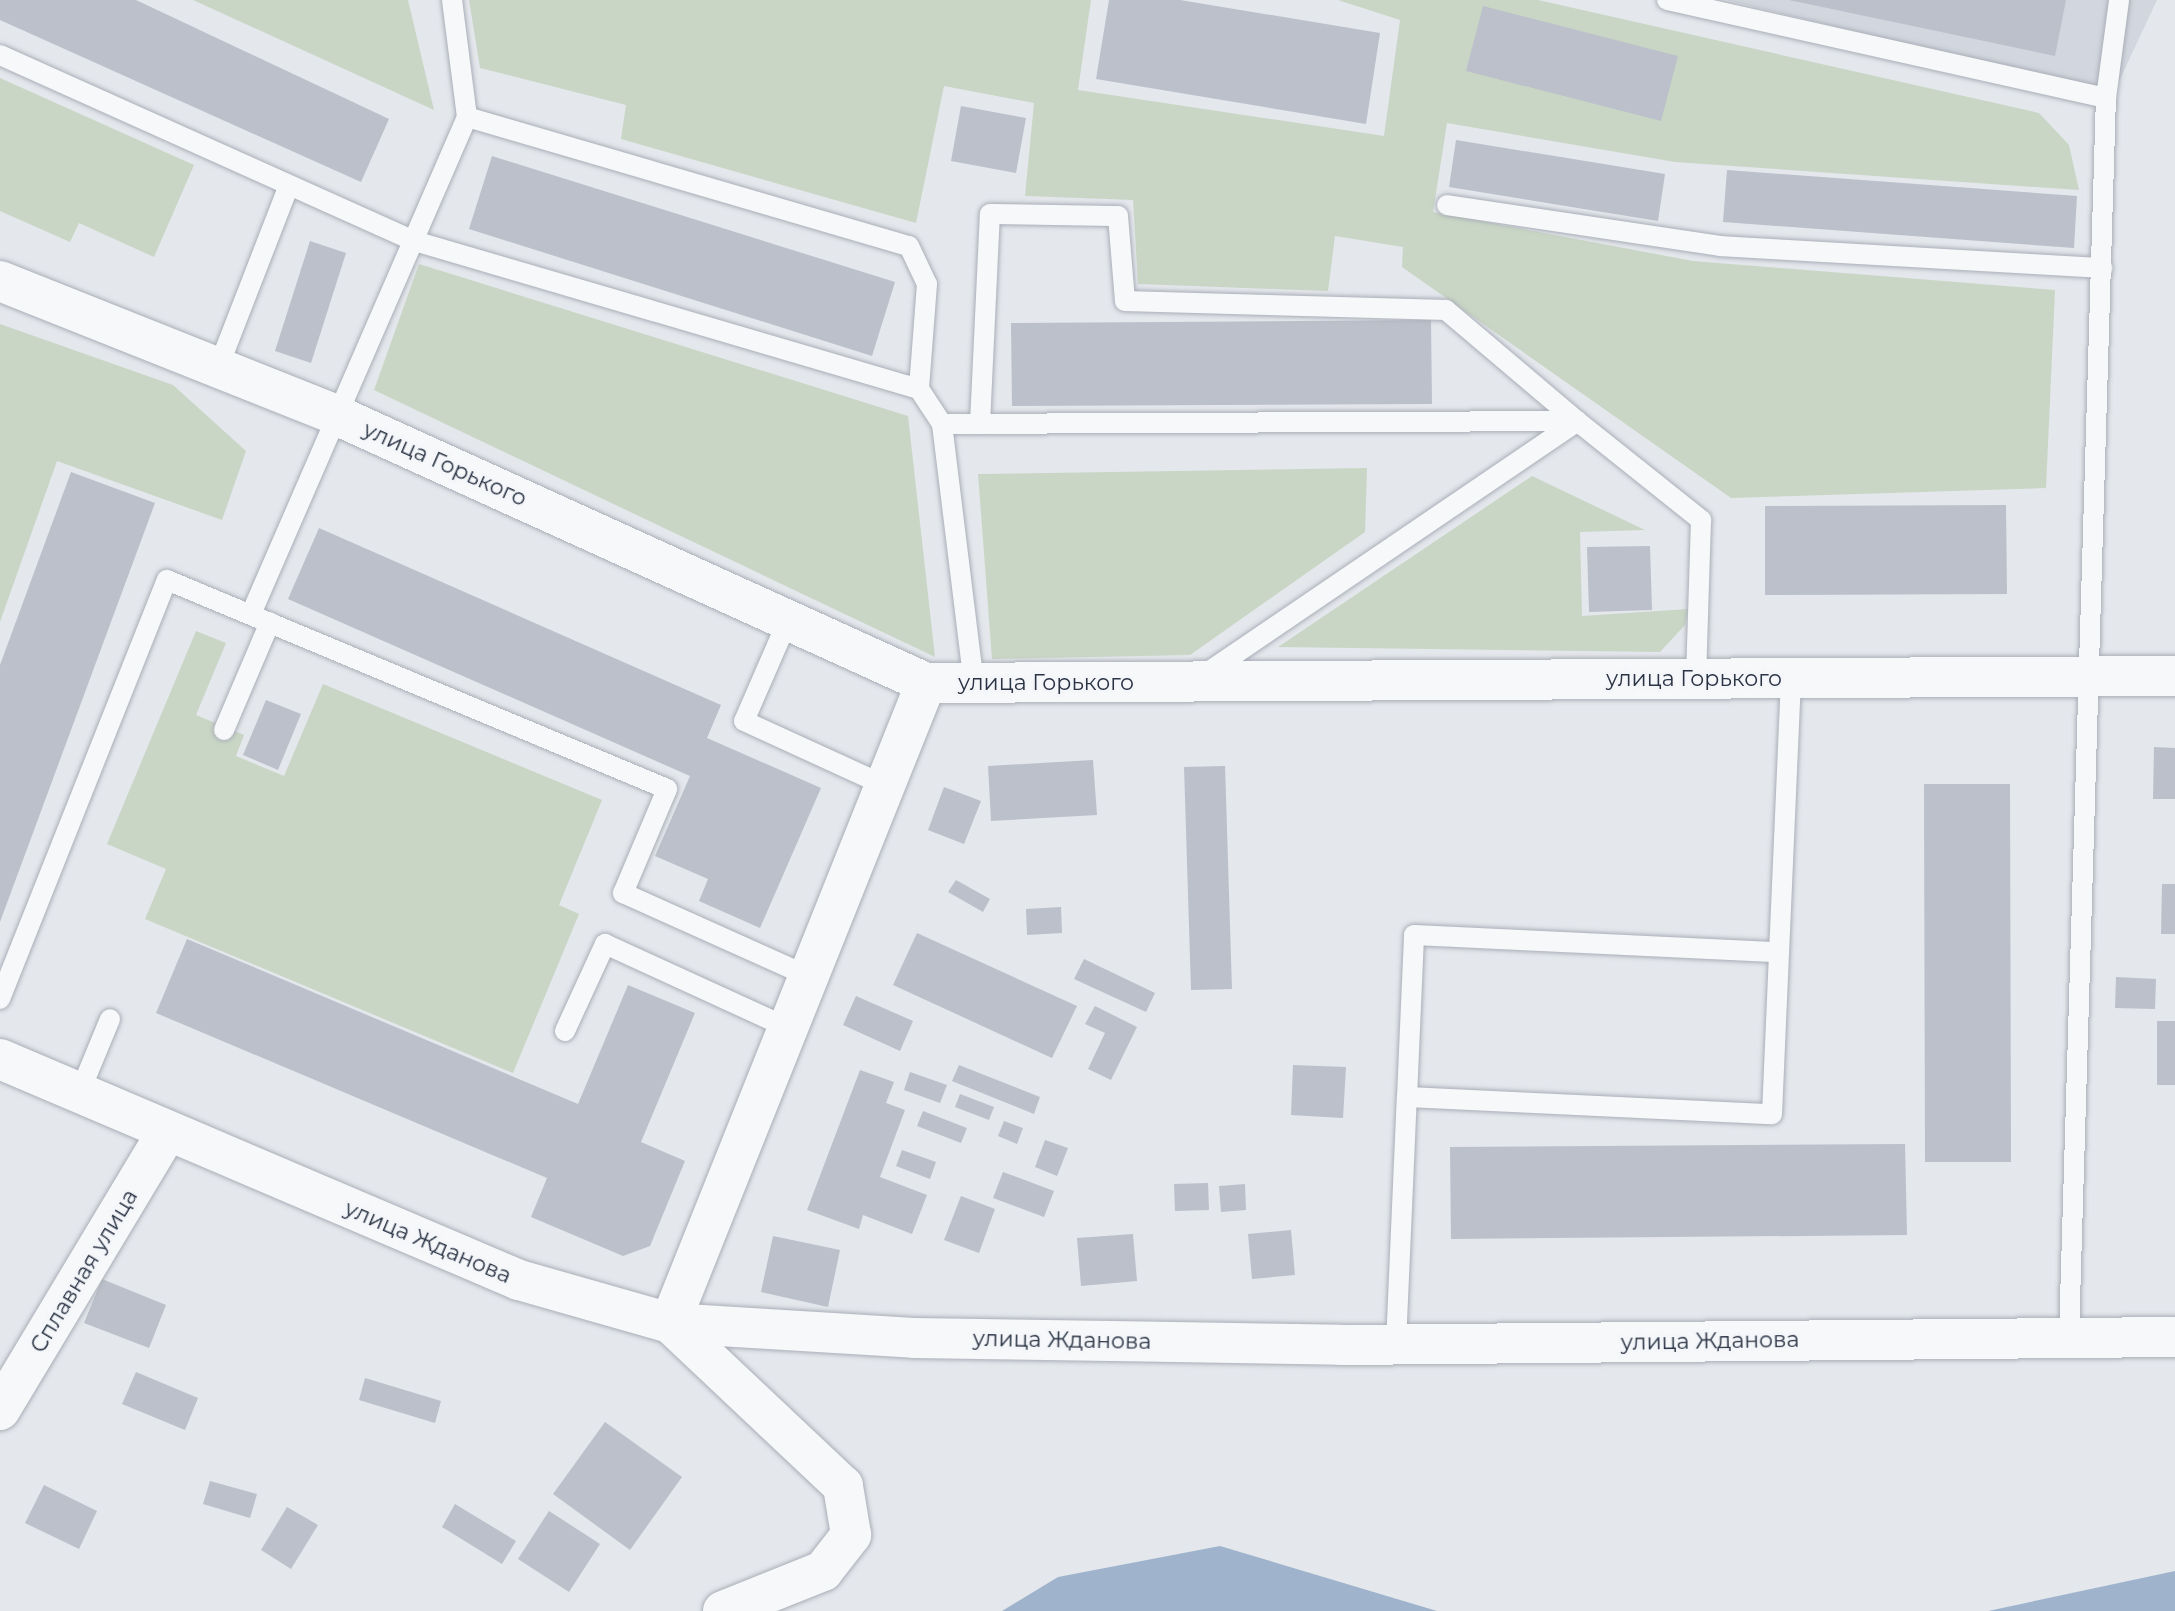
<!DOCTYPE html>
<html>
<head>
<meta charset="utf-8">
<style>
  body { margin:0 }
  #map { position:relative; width:2175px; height:1611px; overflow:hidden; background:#e4e7ec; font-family:Montserrat,sans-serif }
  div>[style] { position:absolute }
  .built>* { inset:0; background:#d2d6de }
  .green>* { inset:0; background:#c9d6c5 }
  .water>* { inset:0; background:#9fb4cc }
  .building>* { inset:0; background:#bbc0ca }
  .roads { filter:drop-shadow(0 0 2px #a9aeb7) drop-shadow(0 0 2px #a9aeb7) }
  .lane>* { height:20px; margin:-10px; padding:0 10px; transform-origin:10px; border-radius:10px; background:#f7f8fa }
  .street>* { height:40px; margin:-20px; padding:0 20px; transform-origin:20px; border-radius:20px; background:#f7f8fa }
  span { translate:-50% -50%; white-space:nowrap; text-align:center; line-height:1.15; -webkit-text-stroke:6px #f4f6f9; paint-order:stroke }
  .street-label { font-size:22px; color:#2b3445 }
</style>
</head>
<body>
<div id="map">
  <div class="built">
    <i style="clip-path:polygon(1726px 0,2157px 0,2113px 94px)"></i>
  </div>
  <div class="green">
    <i style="clip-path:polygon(193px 0,408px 0,434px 110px)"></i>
    <i style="clip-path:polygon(469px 0,1091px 0,1078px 90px,1384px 136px,1400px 20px,1338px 0,1538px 0,2039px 113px,2069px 145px,2079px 190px,1675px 162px,1447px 123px,1433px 212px,1693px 261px,2055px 290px,2046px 488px,1731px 498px,1402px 267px,1403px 247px,1335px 236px,1328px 291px,1138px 284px,1133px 200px,1025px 196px,1034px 103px,944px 86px,916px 223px,621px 139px,626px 105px,480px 68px)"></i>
    <i style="clip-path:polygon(0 78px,194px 165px,154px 257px,79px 223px,70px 242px,0 211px)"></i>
    <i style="clip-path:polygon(419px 264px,908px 416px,935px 657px,374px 390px)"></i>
    <i style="clip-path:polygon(0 324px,173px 385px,246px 451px,222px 520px,57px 461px,0 622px)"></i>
    <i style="clip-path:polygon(1367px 468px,1365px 532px,1190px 655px,992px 659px,978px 474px)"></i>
    <i style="clip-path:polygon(1532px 476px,1645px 530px,1580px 532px,1582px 616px,1688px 609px,1685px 625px,1660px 652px,1278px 647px)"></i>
    <i style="clip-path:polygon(196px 631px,226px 643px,196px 715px,244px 735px,236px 756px,284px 776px,323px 684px,602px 800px,559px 905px,579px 914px,513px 1073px,145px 919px,166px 869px,107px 844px)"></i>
  </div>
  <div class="water">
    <i style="clip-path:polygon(1220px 1546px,1437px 1611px,1002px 1611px,1058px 1577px)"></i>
    <i style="clip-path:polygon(2175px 1571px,2175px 1611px,1988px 1611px)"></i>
  </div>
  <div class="building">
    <i style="clip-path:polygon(0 0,136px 0,389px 119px,361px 182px,0 20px)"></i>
    <i style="clip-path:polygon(1109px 0,1180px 0,1380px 33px,1366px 124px,1096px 79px)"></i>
    <i style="clip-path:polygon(1789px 0,2066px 0,2055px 56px)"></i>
    <i style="clip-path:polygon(1483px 6px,1678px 56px,1661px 121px,1466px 71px)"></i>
    <i style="clip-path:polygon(961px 106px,1026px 118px,1016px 173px,951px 161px)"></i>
    <i style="clip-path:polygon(1456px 140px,1665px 174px,1658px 221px,1449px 187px)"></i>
    <i style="clip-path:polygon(492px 156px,895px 282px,872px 356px,469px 229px)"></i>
    <i style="clip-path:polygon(1727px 170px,2077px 196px,2074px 248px,1723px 222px)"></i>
    <i style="clip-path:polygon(310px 241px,346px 253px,311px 363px,275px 351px)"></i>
    <i style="clip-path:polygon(1431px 320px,1432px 404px,1012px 406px,1011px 323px)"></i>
    <i style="clip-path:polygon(71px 472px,155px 503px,0 922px,0 665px)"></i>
    <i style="clip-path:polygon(2006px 505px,2007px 594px,1765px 595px,1765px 506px)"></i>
    <i style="clip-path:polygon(319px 528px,721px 705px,707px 738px,821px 788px,760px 928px,699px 901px,708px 879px,655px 856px,690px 776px,288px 599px)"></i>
    <i style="clip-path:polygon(1650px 546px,1652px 610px,1589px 612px,1587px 547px)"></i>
    <i style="clip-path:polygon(266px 700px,301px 714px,278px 770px,243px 755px)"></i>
    <i style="clip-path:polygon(2154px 747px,2175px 748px,2175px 799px,2153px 799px)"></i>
    <i style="clip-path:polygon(1093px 760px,1097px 815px,991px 821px,988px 766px)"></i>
    <i style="clip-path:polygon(1225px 766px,1232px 989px,1191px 990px,1184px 767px)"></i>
    <i style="clip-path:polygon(1924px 784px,2010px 784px,2011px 1162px,1925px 1162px)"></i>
    <i style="clip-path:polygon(944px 787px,981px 801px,964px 844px,928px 830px)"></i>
    <i style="clip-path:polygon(956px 880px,990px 899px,983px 912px,948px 892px)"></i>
    <i style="clip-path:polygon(2162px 884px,2175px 884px,2175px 934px,2161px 934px)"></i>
    <i style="clip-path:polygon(1061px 907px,1062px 933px,1027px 935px,1026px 909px)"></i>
    <i style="clip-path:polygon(917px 933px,1077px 1006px,1052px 1058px,893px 985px)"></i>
    <i style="clip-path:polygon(187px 939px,578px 1104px,628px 985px,695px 1013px,641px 1142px,685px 1161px,650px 1246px,623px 1256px,531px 1217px,547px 1178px,156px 1013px)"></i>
    <i style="clip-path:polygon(1084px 959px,1155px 993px,1146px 1012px,1074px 979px)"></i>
    <i style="clip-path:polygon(2116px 977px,2156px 979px,2155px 1009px,2115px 1008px)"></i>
    <i style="clip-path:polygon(856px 996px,913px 1021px,900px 1051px,843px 1025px)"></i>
    <i style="clip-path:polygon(1095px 1006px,1137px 1027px,1111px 1080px,1088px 1069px,1105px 1033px,1085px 1024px)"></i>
    <i style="clip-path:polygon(2157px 1021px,2175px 1021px,2175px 1085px,2157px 1085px)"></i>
    <i style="clip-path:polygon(959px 1065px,1040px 1097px,1034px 1114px,952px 1081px)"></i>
    <i style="clip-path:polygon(1293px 1065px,1346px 1067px,1343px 1118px,1291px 1115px)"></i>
    <i style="clip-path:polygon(860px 1070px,894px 1082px,886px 1103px,905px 1110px,880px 1177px,927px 1195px,912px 1234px,863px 1215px,859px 1229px,807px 1210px)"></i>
    <i style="clip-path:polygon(910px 1072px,947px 1085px,940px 1103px,904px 1090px)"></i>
    <i style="clip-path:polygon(960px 1094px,994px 1107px,989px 1120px,955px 1107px)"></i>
    <i style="clip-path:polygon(923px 1111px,967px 1128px,961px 1143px,917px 1126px)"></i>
    <i style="clip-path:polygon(1004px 1121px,1023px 1128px,1017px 1144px,998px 1136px)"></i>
    <i style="clip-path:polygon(1045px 1140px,1068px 1148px,1057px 1176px,1035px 1167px)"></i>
    <i style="clip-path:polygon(1905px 1144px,1907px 1235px,1451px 1239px,1450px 1147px)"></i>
    <i style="clip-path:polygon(902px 1150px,936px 1162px,930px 1179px,896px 1166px)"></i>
    <i style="clip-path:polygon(1003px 1172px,1054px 1191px,1044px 1217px,993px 1198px)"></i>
    <i style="clip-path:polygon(1208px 1183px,1209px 1210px,1175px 1211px,1174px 1184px)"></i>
    <i style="clip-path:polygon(1245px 1184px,1246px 1210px,1221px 1212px,1219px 1186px)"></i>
    <i style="clip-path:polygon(961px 1196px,995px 1209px,979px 1253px,944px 1240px)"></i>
    <i style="clip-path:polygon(1291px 1230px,1295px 1275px,1252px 1279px,1248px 1234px)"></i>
    <i style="clip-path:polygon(1133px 1234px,1137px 1281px,1081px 1286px,1077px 1238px)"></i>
    <i style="clip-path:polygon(773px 1236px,840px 1250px,828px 1307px,761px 1292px)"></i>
    <i style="clip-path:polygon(102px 1279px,166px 1305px,149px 1348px,84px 1323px)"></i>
    <i style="clip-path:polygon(136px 1372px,198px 1398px,185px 1430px,122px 1404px)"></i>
    <i style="clip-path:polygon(365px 1378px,441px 1401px,435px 1423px,359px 1400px)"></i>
    <i style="clip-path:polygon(605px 1422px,682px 1477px,630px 1550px,553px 1494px)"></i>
    <i style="clip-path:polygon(210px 1481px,257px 1494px,250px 1518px,203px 1504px)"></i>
    <i style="clip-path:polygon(44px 1485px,97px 1511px,79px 1549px,25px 1523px)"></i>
    <i style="clip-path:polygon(455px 1504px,516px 1541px,502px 1564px,442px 1527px)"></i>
    <i style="clip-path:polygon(287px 1507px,318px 1525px,291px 1569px,261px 1550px)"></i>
    <i style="clip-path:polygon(549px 1511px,600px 1544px,569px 1592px,518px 1559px)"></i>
  </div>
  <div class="roads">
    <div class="lane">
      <i style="left:1667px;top:0;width:450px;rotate:12.6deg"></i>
      <i style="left:0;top:55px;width:451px;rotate:24.2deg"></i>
      <i style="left:411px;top:240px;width:529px;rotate:16.35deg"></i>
      <i style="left:919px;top:389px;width:42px;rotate:56.7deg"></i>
      <i style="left:942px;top:424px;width:261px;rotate:83deg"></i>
      <i style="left:467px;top:117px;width:460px;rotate:16.3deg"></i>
      <i style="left:909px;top:246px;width:42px;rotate:64.7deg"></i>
      <i style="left:927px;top:284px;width:105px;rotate:94.4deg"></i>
      <i style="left:1447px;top:205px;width:276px;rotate:8.5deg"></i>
      <i style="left:1720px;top:246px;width:383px;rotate:3.3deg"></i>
      <i style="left:218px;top:368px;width:196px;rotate:-68.8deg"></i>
      <i style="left:942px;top:424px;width:635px;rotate:-0.27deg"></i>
      <i style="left:980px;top:424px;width:210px;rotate:-87.3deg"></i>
      <i style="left:990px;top:214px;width:128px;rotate:0.9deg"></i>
      <i style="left:1118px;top:216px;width:85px;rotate:85.3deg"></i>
      <i style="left:1125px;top:301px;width:321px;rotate:1.6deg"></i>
      <i style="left:1446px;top:310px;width:172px;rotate:40.3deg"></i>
      <i style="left:251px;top:614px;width:542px;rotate:-66.51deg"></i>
      <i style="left:467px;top:117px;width:118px;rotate:-97.3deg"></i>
      <i style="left:788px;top:620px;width:110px;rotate:113.5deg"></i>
      <i style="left:744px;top:721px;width:156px;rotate:24.6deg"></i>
      <i style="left:1201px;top:677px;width:455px;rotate:-34.2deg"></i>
      <i style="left:1577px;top:421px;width:159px;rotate:38.6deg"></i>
      <i style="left:1701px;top:520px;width:160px;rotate:91.8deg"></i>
      <i style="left:224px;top:730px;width:117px;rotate:-66.9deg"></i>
      <i style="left:0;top:999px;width:451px;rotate:-68.3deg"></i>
      <i style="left:167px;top:580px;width:542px;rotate:22.68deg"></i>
      <i style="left:667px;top:789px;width:113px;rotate:112.9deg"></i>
      <i style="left:623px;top:893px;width:207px;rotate:24.2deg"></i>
      <i style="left:565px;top:1031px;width:96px;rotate:-65.3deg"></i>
      <i style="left:605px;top:944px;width:205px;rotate:24.6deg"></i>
      <i style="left:79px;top:1094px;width:81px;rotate:-67.5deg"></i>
      <i style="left:1407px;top:1097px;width:162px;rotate:-87.5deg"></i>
      <i style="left:1414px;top:935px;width:365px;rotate:2.7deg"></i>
      <i style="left:2069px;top:1335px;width:1238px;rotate:-88.29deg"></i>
      <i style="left:2106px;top:98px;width:99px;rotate:-82.4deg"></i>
      <i style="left:1396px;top:1345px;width:248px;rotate:-87.5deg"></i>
      <i style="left:1407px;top:1097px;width:365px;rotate:2.7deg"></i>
      <i style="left:1772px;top:1114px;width:436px;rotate:-87.5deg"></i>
    </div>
    <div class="street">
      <i style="left:0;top:281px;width:362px;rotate:21.7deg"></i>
      <i style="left:336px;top:415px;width:648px;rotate:24.43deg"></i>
      <i style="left:926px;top:683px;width:1249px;rotate:-0.32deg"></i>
      <i style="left:0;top:1059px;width:564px;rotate:23.07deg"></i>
      <i style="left:519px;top:1280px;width:157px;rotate:15.9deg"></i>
      <i style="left:670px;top:1323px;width:244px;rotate:3.5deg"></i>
      <i style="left:914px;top:1338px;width:427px;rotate:0.9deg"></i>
      <i style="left:1341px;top:1345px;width:834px;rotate:-0.55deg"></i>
      <i style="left:0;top:1410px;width:324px;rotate:-59deg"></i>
      <i style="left:723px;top:1611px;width:108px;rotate:-21.8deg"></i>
      <i style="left:823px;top:1571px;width:46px;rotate:-52.1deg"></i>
      <i style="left:851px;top:1535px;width:50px;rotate:-99.3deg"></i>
      <i style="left:843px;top:1486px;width:238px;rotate:-136.7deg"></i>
      <i style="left:670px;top:1323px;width:689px;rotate:-68.2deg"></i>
    </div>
  </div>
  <div class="street-label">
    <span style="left:445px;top:464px;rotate:24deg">улица Горького</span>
    <span style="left:1694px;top:679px">улица Горького</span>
    <span style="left:1046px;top:683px">улица Горького</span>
    <span style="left:428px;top:1242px;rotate:23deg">улица Жданова</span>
    <span style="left:84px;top:1271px;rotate:-59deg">Сплавная улица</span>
    <span style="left:1062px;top:1340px;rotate:1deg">улица Жданова</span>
    <span style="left:1710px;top:1341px;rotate:-1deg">улица Жданова</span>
  </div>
</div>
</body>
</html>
